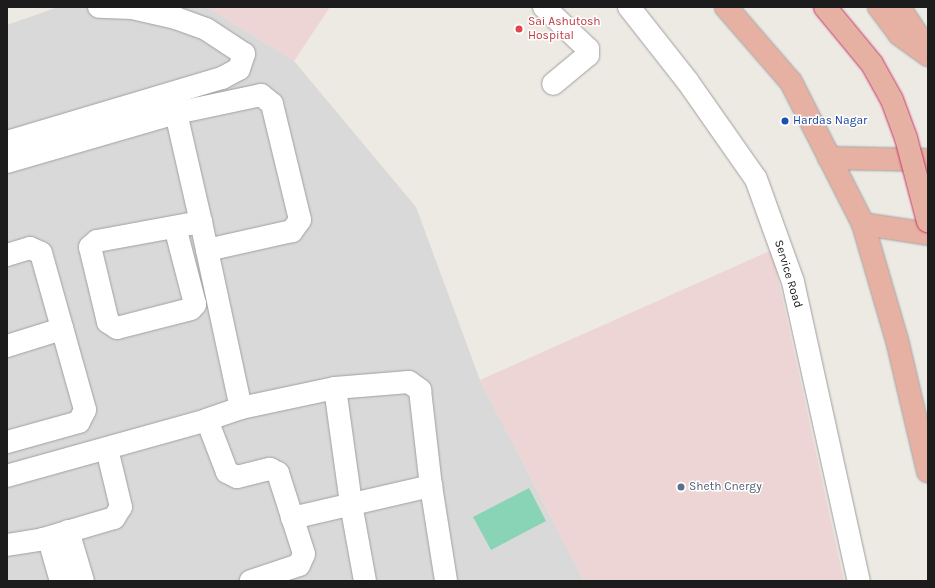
<!DOCTYPE html>
<html>
<head>
<meta charset="utf-8">
<style>
  body { margin:0 }
  #map { position:relative; width:935px; height:588px; overflow:hidden; background:#ede9e3; font-family:Karla,sans-serif }
  div>[style] { position:absolute }
  .residential>* { inset:0; background:#dad9d9 }
  .commercial>* { inset:0; background:#ecd5d4 }
  .pitch>* { inset:0; background:#89d3b6 }
  .roads { filter:drop-shadow(0 0 1px #a0a0a0) drop-shadow(0 0 1px #a0a0a0) }
  .minor>* { height:22px; margin:-11px; padding:0 11px; transform-origin:11px; border-radius:11px; background:#fff }
  .tertiary>* { height:22px; margin:-11px; padding:0 11px; transform-origin:11px; border-radius:11px; background:#fff }
  .trunk>* { height:22px; margin:-11px; padding:0 11px; transform-origin:11px; border-radius:11px; background:#e6b1a2 }
  .bridges { filter:drop-shadow(0 0 1px #c43769) drop-shadow(0 0 1px #c43769) }
  .trunk-bridge>* { height:22px; margin:-11px; padding:0 11px; transform-origin:11px; border-radius:11px; background:#e6b1a2 }
  .dots>* { width:11px; height:11px; translate:-50% -50%; box-sizing:border-box; border:2px solid #fff; border-radius:50% }
  span { translate:-50% -50%; white-space:nowrap; text-align:center; line-height:1.15; -webkit-text-stroke:3px #fff; paint-order:stroke }
  .health-label { font-size:12px; color:#be3a42 }
  .left { translate:0 -50%; text-align:left }
  .transit-label { font-size:12px; color:#164399 }
  .street-label { font-size:12px; color:#1c1c1c }
  .service-label { font-size:12px; color:#4e5e75 }
  .frame { position:absolute; inset:0; border:8px solid #1c1c1c; pointer-events:none }
</style>
</head>
<body>
<div id="map">
  <div class="residential">
    <i style="clip-path:polygon(58px 7px,207px 7px,294px 61px,416px 207px,480px 380px,584px 581px,7px 581px,7px 25px)"></i>
  </div>
  <div class="commercial">
    <i style="clip-path:polygon(207px 7px,330px 7px,294px 61px)"></i>
    <i style="clip-path:polygon(772px 250px,844px 581px,584px 581px,480px 380px)"></i>
  </div>
  <div class="pitch">
    <i style="clip-path:polygon(529px 488px,546px 521px,491px 550px,473px 517px)"></i>
  </div>
  <div class="roads">
    <div class="minor">
      <i style="left:544px;top:7px;width:61px;rotate:43.7deg"></i>
      <i style="left:588px;top:49px;width:6px;rotate:90deg"></i>
      <i style="left:588px;top:55px;width:45px;rotate:140.4deg"></i>
      <i style="left:176px;top:113px;width:87px;rotate:-12deg"></i>
      <i style="left:261px;top:95px;width:14px;rotate:39deg"></i>
      <i style="left:272px;top:104px;width:119px;rotate:76.4deg"></i>
      <i style="left:300px;top:220px;width:14px;rotate:126deg"></i>
      <i style="left:292px;top:231px;width:87px;rotate:167.4deg"></i>
      <i style="left:7px;top:142px;width:224px;rotate:-16.6deg"></i>
      <i style="left:222px;top:78px;width:19px;rotate:-28deg"></i>
      <i style="left:239px;top:69px;width:16px;rotate:-72deg"></i>
      <i style="left:244px;top:54px;width:45px;rotate:-146.7deg"></i>
      <i style="left:206px;top:29px;width:32px;rotate:-160deg"></i>
      <i style="left:176px;top:18px;width:45px;rotate:-167.2deg"></i>
      <i style="left:132px;top:8px;width:33px;rotate:-178deg"></i>
      <i style="left:7px;top:162px;width:176px;rotate:-16.2deg"></i>
      <i style="left:176px;top:113px;width:112px;rotate:77.1deg"></i>
      <i style="left:201px;top:222px;width:190px;rotate:77.9deg"></i>
      <i style="left:241px;top:408px;width:36px;rotate:161deg"></i>
      <i style="left:207px;top:420px;width:208px;rotate:164.4deg"></i>
      <i style="left:175px;top:227px;width:80px;rotate:75.4deg"></i>
      <i style="left:195px;top:304px;width:6px;rotate:129deg"></i>
      <i style="left:191px;top:309px;width:76px;rotate:165.6deg"></i>
      <i style="left:117px;top:328px;width:11px;rotate:-146deg"></i>
      <i style="left:108px;top:322px;width:77px;rotate:-103.5deg"></i>
      <i style="left:90px;top:247px;width:9px;rotate:-41deg"></i>
      <i style="left:97px;top:241px;width:106px;rotate:-10.4deg"></i>
      <i style="left:7px;top:255px;width:24px;rotate:-17deg"></i>
      <i style="left:30px;top:248px;width:12px;rotate:24deg"></i>
      <i style="left:41px;top:253px;width:163px;rotate:74.3deg"></i>
      <i style="left:85px;top:410px;width:13px;rotate:117deg"></i>
      <i style="left:79px;top:422px;width:75px;rotate:164.5deg"></i>
      <i style="left:7px;top:346px;width:58px;rotate:-17.2deg"></i>
      <i style="left:335px;top:388px;width:117px;rotate:82.1deg"></i>
      <i style="left:351px;top:504px;width:78px;rotate:79.7deg"></i>
      <i style="left:241px;top:408px;width:96px;rotate:-12deg"></i>
      <i style="left:335px;top:388px;width:74px;rotate:-4.6deg"></i>
      <i style="left:409px;top:382px;width:14px;rotate:36deg"></i>
      <i style="left:420px;top:390px;width:97px;rotate:83.5deg"></i>
      <i style="left:431px;top:486px;width:96px;rotate:81deg"></i>
      <i style="left:207px;top:420px;width:56px;rotate:69deg"></i>
      <i style="left:227px;top:472px;width:11px;rotate:27deg"></i>
      <i style="left:237px;top:477px;width:34px;rotate:-14deg"></i>
      <i style="left:270px;top:469px;width:9px;rotate:27deg"></i>
      <i style="left:278px;top:473px;width:85px;rotate:72.2deg"></i>
      <i style="left:304px;top:554px;width:12px;rotate:114deg"></i>
      <i style="left:299px;top:565px;width:51px;rotate:161.6deg"></i>
      <i style="left:292px;top:518px;width:143px;rotate:-13deg"></i>
      <i style="left:68px;top:531px;width:52px;rotate:73.3deg"></i>
      <i style="left:43px;top:539px;width:74px;rotate:-16.5deg"></i>
      <i style="left:114px;top:518px;width:13px;rotate:-58deg"></i>
      <i style="left:121px;top:507px;width:60px;rotate:-103.6deg"></i>
      <i style="left:7px;top:545px;width:36px;rotate:-9deg"></i>
      <i style="left:43px;top:539px;width:8px;rotate:30deg"></i>
      <i style="left:50px;top:543px;width:40px;rotate:74deg"></i>
    </div>
    <div class="tertiary">
      <i style="left:629px;top:7px;width:95px;rotate:51.8deg"></i>
      <i style="left:688px;top:82px;width:118px;rotate:55deg"></i>
      <i style="left:756px;top:179px;width:109px;rotate:70.2deg"></i>
      <i style="left:793px;top:282px;width:306px;rotate:77.6deg"></i>
    </div>
    <div class="trunk">
      <i style="left:726px;top:7px;width:99px;rotate:49.1deg"></i>
      <i style="left:791px;top:82px;width:159px;rotate:63.1deg"></i>
      <i style="left:863px;top:224px;width:121px;rotate:73.7deg"></i>
      <i style="left:897px;top:340px;width:135px;rotate:76.7deg"></i>
      <i style="left:879px;top:7px;width:34px;rotate:53deg"></i>
      <i style="left:899px;top:34px;width:36px;rotate:36deg"></i>
      <i style="left:899px;top:7px;width:49px;rotate:56.6deg"></i>
      <i style="left:829px;top:158px;width:99px;rotate:1.2deg"></i>
      <i style="left:863px;top:224px;width:66px;rotate:8.7deg"></i>
    </div>
  </div>
  <div class="bridges">
    <div class="trunk-bridge">
      <i style="left:825px;top:7px;width:74px;rotate:50.5deg"></i>
      <i style="left:872px;top:64px;width:41px;rotate:60.9deg"></i>
      <i style="left:892px;top:100px;width:40px;rotate:69.8deg"></i>
      <i style="left:906px;top:138px;width:86px;rotate:75.2deg"></i>
    </div>
  </div>
  <div class="dots">
    <i style="left:519px;top:29px;background:#e0444e"></i>
    <i style="left:785px;top:121px;background:#1a4fb4"></i>
    <i style="left:681px;top:487px;background:#5c6f8a"></i>
  </div>
  <div class="health-label">
    <span class="left" style="left:528px;top:29px">Sai Ashutosh<br>Hospital</span>
  </div>
  <div class="transit-label">
    <span class="left" style="left:793px;top:121px">Hardas Nagar</span>
  </div>
  <div class="street-label">
    <span style="left:788px;top:274px;rotate:73deg">Service Road</span>
  </div>
  <div class="service-label">
    <span class="left" style="left:689px;top:487px">Sheth Cnergy</span>
  </div>
  <div class="frame"></div>
</div>
</body>
</html>
